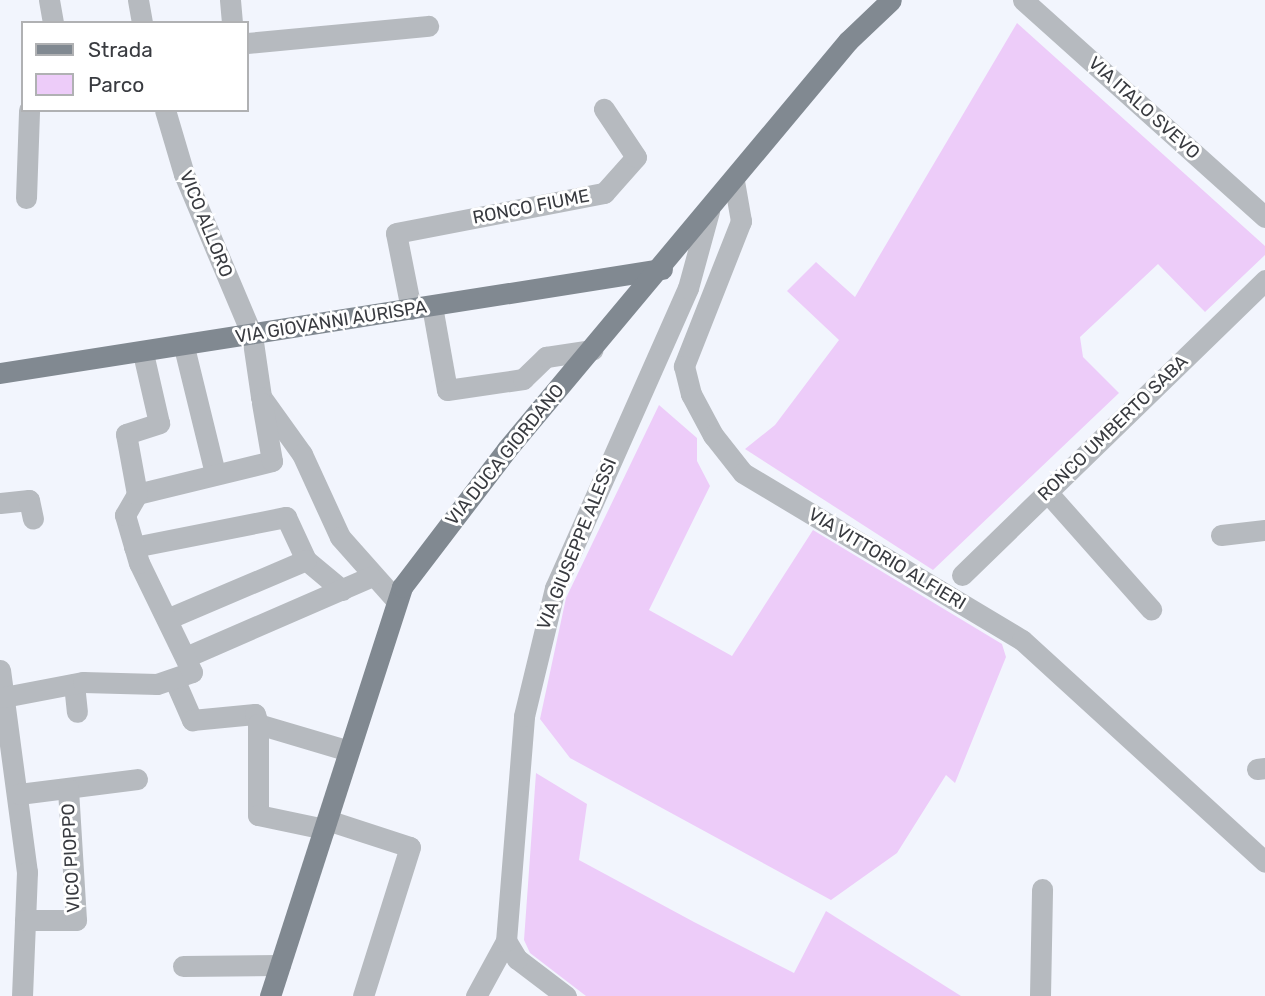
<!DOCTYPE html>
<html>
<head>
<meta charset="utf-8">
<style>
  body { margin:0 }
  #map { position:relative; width:1265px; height:996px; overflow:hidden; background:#f2f5fd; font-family:Rubik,sans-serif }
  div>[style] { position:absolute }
  .green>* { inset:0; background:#edccf9 }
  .minor>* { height:21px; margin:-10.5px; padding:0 10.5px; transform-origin:10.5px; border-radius:10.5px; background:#b6babf }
  .major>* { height:21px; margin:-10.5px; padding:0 10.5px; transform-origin:10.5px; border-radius:10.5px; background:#818991 }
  span { translate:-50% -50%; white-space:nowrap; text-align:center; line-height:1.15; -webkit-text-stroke:6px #fff; paint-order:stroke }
  .street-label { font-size:18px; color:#393b40 }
  .legend { position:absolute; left:21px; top:21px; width:228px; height:91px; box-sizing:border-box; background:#fff; border:2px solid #b0b1b3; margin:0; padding:9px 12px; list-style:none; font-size:21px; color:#393b40 }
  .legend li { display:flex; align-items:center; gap:14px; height:35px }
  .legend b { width:35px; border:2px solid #b0b1b3 }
</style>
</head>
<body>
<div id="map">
  <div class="green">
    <i style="clip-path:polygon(1017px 23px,1265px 246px,1265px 255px,1205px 312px,1158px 264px,1080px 337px,1083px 357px,1119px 393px,933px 570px,745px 449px,775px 425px,839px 340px,787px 291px,816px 262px,855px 297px)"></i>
    <i style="clip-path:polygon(659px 405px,697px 438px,697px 461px,710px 486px,649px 610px,732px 656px,813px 530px,1002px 644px,1006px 657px,955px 783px,946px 775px,897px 853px,831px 900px,570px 758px,540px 719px,566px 598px)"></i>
    <i style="clip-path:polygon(536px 773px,587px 804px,579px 860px,694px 922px,794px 973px,826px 911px,961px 996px,586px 996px,530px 953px,524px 940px)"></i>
  </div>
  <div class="minor">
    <i style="left:49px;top:0;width:23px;rotate:80deg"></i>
    <i style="left:138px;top:0;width:23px;rotate:80deg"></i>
    <i style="left:230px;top:0;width:23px;rotate:85deg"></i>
    <i style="left:1023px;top:0;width:325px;rotate:41.9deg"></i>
    <i style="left:247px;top:43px;width:182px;rotate:-5.4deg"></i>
    <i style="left:165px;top:110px;width:67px;rotate:73.5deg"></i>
    <i style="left:184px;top:174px;width:175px;rotate:67.1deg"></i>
    <i style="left:252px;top:335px;width:63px;rotate:81.7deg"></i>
    <i style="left:261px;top:397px;width:70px;rotate:54.3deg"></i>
    <i style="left:302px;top:454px;width:91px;rotate:65.4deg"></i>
    <i style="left:340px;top:537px;width:84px;rotate:48.4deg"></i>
    <i style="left:734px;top:181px;width:41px;rotate:80.1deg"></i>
    <i style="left:741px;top:221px;width:156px;rotate:111.5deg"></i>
    <i style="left:684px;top:366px;width:29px;rotate:76deg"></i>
    <i style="left:691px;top:394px;width:47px;rotate:61.8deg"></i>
    <i style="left:713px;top:435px;width:48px;rotate:51.7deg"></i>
    <i style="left:743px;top:473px;width:325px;rotate:30.9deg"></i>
    <i style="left:1022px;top:640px;width:329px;rotate:42.4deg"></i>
    <i style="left:26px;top:198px;width:88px;rotate:-88deg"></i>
    <i style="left:432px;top:306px;width:85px;rotate:79.9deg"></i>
    <i style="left:447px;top:390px;width:77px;rotate:-8.2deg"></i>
    <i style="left:523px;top:379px;width:32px;rotate:-44deg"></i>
    <i style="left:546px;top:357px;width:47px;rotate:-8.7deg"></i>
    <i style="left:411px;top:309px;width:77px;rotate:-101.2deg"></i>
    <i style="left:396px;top:233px;width:212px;rotate:-10.9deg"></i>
    <i style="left:604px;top:193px;width:48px;rotate:-48.4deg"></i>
    <i style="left:636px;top:157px;width:58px;rotate:-123.7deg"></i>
    <i style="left:184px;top:347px;width:130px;rotate:76.2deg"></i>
    <i style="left:1047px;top:492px;width:157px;rotate:48.4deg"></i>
    <i style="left:137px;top:494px;width:139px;rotate:-13.7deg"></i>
    <i style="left:272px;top:461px;width:59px;rotate:-99.8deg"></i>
    <i style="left:0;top:503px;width:29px;rotate:-6deg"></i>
    <i style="left:29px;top:500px;width:19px;rotate:78deg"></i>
    <i style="left:1221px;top:535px;width:44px;rotate:-6.5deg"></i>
    <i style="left:134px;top:547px;width:155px;rotate:-11.2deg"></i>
    <i style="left:286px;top:517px;width:47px;rotate:65.1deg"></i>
    <i style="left:306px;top:560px;width:47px;rotate:39.8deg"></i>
    <i style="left:962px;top:575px;width:423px;rotate:-44.2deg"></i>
    <i style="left:167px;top:619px;width:151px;rotate:-23deg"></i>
    <i style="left:186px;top:657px;width:201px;rotate:-23.5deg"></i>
    <i style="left:0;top:670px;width:204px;rotate:82.4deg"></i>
    <i style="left:27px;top:872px;width:124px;rotate:92.3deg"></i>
    <i style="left:175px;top:681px;width:43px;rotate:66.4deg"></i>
    <i style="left:192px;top:720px;width:63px;rotate:-5.4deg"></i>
    <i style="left:255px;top:714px;width:10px;rotate:73deg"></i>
    <i style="left:258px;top:724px;width:92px;rotate:16.5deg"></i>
    <i style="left:74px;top:684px;width:28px;rotate:84deg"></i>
    <i style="left:4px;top:697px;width:80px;rotate:-10.8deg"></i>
    <i style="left:83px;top:682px;width:74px;rotate:1.5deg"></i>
    <i style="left:157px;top:684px;width:37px;rotate:-19deg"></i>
    <i style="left:192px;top:672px;width:121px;rotate:-115.9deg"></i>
    <i style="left:139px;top:563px;width:50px;rotate:-106.3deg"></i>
    <i style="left:125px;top:515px;width:24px;rotate:-60deg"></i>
    <i style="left:137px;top:494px;width:61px;rotate:-100.4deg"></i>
    <i style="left:126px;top:434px;width:35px;rotate:-18deg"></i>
    <i style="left:159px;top:423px;width:72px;rotate:-102.9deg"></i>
    <i style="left:258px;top:724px;width:91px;rotate:90deg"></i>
    <i style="left:258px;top:815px;width:68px;rotate:11.8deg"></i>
    <i style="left:1257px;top:769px;width:8px;rotate:-7deg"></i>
    <i style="left:19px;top:794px;width:119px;rotate:-7.2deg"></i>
    <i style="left:327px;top:820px;width:87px;rotate:18deg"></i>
    <i style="left:410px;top:847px;width:156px;rotate:107.5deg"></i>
    <i style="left:25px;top:920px;width:51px"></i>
    <i style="left:76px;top:920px;width:132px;rotate:-93.5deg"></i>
    <i style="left:183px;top:966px;width:97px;rotate:-0.6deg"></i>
    <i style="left:476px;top:996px;width:63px;rotate:-61.4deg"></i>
    <i style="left:566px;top:996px;width:61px;rotate:-142.9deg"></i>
    <i style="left:517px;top:959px;width:21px;rotate:-121deg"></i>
    <i style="left:506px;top:941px;width:226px;rotate:-85.4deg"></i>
    <i style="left:524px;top:716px;width:132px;rotate:-76.4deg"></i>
    <i style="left:555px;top:588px;width:328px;rotate:-66.1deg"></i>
    <i style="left:688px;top:288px;width:80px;rotate:-74.7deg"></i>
    <i style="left:1040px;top:996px;width:107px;rotate:-88.9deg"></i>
  </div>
  <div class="major">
    <i style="left:0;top:373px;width:670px;rotate:-8.93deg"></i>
    <i style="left:270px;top:996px;width:430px;rotate:-72.1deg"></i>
    <i style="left:402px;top:587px;width:173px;rotate:-52.7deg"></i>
    <i style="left:507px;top:449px;width:532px;rotate:-50.11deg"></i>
    <i style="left:848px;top:41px;width:59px;rotate:-43.6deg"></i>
  </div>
  <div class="street-label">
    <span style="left:1144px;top:108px;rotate:42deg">VIA ITALO SVEVO</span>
    <span style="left:531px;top:207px;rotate:-11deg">RONCO FIUME</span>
    <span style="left:206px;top:224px;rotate:68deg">VICO ALLORO</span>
    <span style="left:331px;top:322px;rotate:-9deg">VIA GIOVANNI AURISPA</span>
    <span style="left:1113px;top:428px;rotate:-44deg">RONCO UMBERTO SABA</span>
    <span style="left:505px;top:455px;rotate:-51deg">VIA DUCA GIORDANO</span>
    <span style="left:577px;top:544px;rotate:-68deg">VIA GIUSEPPE ALESSI</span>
    <span style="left:887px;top:559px;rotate:31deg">VIA VITTORIO ALFIERI</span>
    <span style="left:71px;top:858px;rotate:-93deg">VICO PIOPPO</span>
  </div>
  <ul class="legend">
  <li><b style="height:9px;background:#818991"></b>Strada</li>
  <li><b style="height:19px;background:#edccf9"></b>Parco</li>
  </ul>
</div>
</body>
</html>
